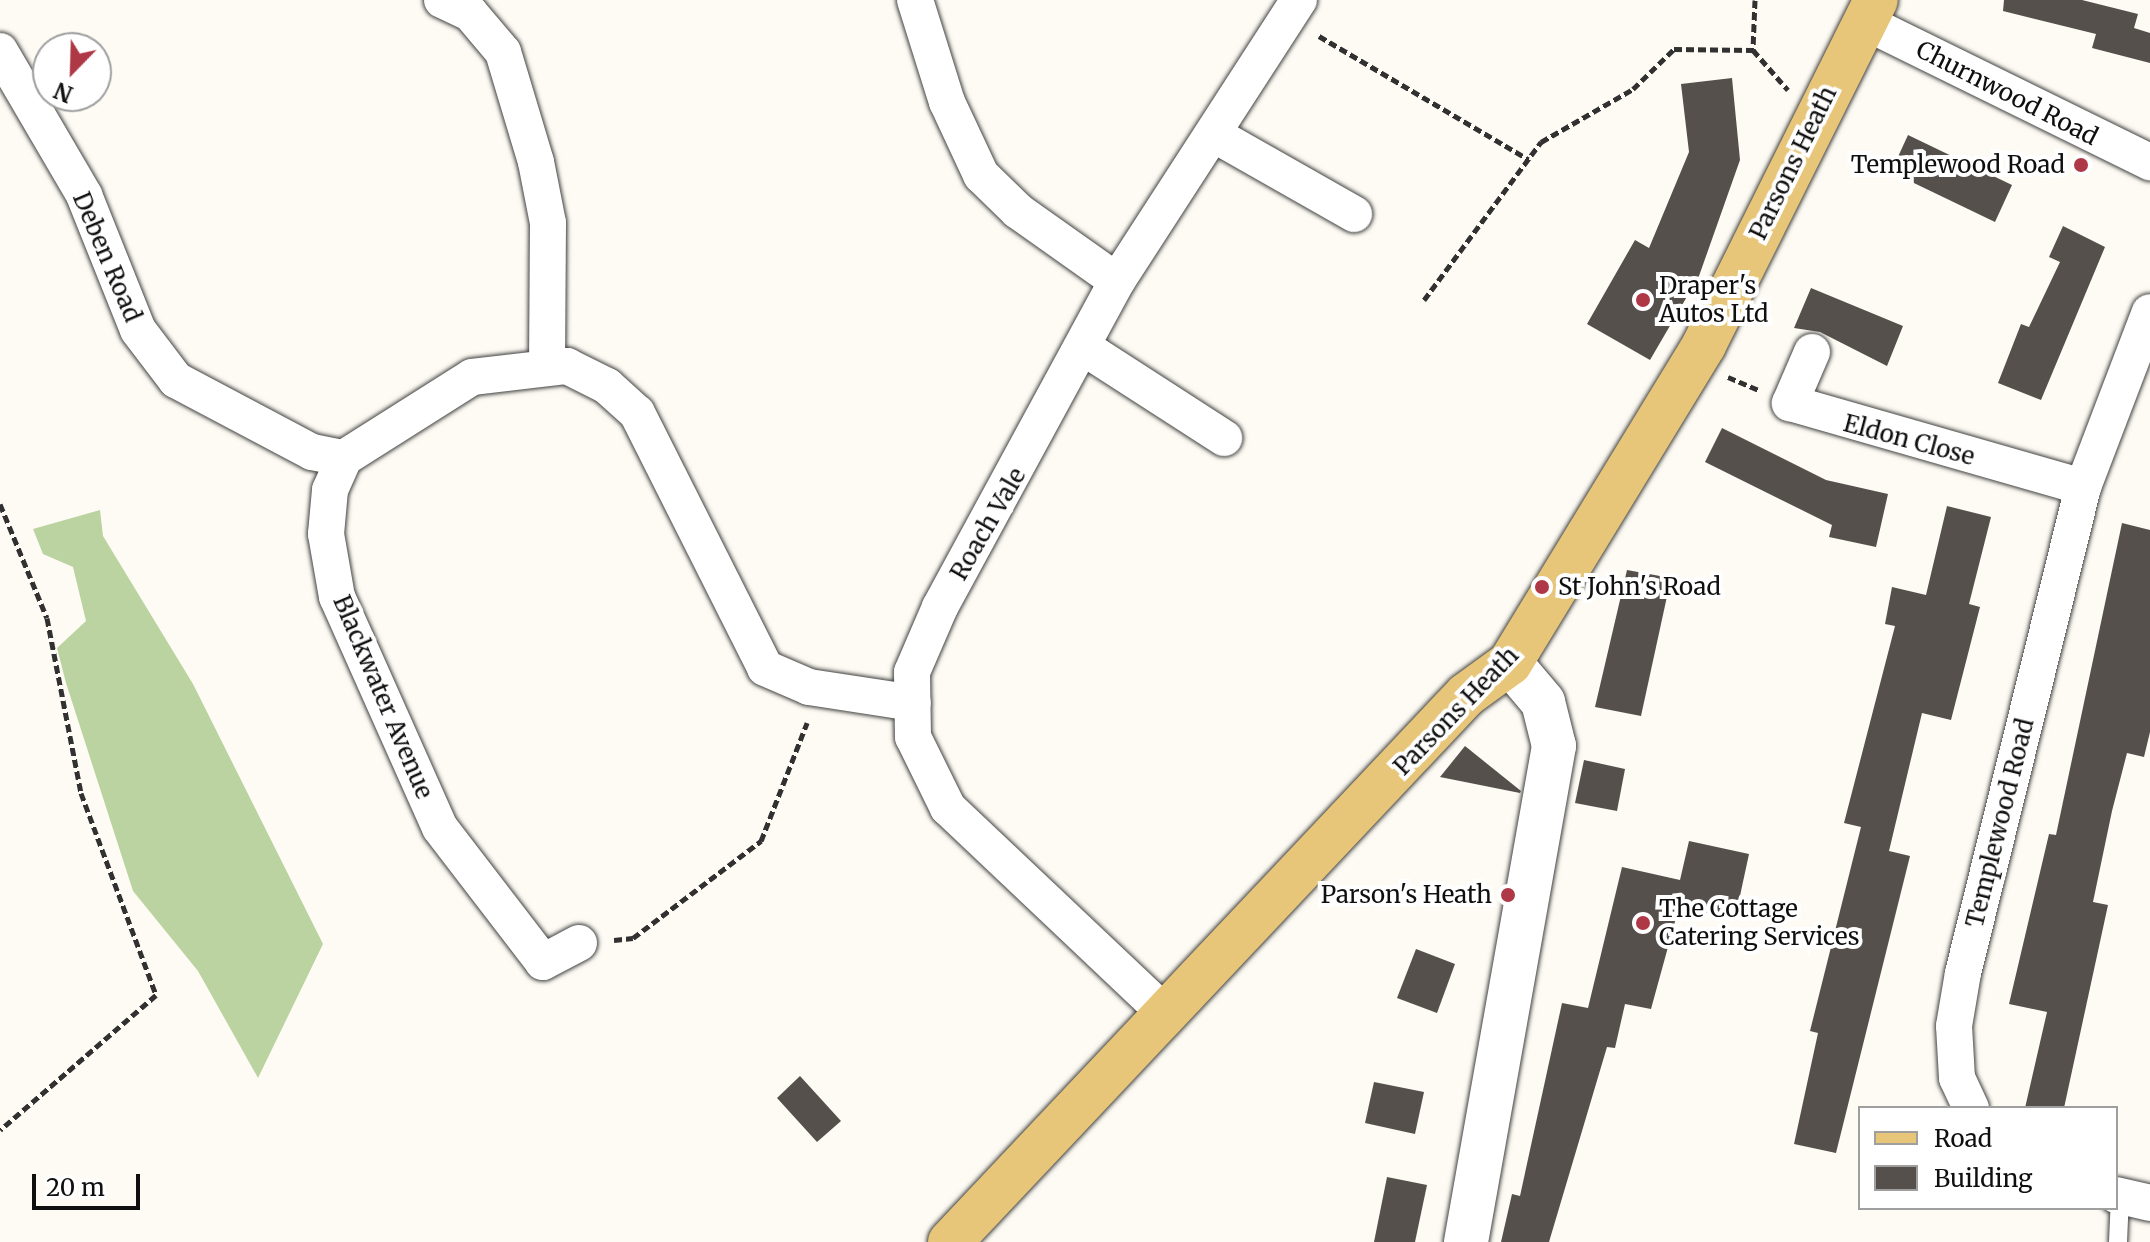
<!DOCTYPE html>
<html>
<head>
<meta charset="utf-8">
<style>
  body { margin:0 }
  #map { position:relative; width:2150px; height:1242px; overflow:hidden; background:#fdfbf3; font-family:Merriweather,serif }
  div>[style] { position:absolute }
  .forest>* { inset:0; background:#bbd3a1 }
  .building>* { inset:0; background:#56504d }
  .path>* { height:5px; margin-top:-2.5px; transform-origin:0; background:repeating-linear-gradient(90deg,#313131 0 8px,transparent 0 12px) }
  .roads { filter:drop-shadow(0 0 2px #424242) drop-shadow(0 0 2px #424242) }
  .service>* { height:18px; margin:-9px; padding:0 9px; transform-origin:9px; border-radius:9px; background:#fff }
  .minor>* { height:36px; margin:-18px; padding:0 18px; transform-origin:18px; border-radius:18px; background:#fff }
  .tertiary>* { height:44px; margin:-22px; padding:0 22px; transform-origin:22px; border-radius:22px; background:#fff }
  .primary>* { height:44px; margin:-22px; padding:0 22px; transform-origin:22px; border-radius:22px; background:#e7c579 }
  .dots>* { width:22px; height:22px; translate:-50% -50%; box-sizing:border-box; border:4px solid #fff; border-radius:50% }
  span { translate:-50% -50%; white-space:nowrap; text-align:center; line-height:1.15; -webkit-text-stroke:8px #fff; paint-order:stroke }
  .street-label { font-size:24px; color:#0f0f0f }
  .poi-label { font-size:24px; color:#0f0f0f }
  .right { translate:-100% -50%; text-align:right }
  .left { translate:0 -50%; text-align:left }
  .legend { position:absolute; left:1858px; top:1106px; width:260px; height:104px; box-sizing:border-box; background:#fff; border:2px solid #9f9f9f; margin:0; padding:10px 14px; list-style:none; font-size:24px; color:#0f0f0f }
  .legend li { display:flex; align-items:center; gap:16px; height:40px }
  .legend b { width:40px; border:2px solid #9f9f9f }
  .north { position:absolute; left:32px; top:32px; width:80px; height:80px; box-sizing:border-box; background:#fff; border:2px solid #9f9f9f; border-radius:50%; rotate:203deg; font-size:22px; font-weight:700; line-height:32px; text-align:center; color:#0f0f0f }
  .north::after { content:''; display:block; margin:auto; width:28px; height:36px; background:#ae3845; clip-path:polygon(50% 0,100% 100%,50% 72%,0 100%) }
  .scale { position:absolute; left:32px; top:1174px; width:108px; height:36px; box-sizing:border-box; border:4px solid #0f0f0f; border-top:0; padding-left:10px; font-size:24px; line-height:28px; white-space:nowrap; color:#0f0f0f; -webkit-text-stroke:6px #fff; paint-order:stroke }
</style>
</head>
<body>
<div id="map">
  <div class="forest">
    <i style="clip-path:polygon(100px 510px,103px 536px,193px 684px,323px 944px,258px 1078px,198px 971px,133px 891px,66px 683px,57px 648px,86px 621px,73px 567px,43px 554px,33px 529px)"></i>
  </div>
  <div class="building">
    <i style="clip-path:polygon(2004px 0,2082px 0,2138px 14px,2134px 28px,2150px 33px,2150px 63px,2092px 48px,2096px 34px,2003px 11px)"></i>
    <i style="clip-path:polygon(1732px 78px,1740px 160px,1699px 276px,1650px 360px,1587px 324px,1635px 240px,1649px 248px,1689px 152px,1681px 84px)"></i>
    <i style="clip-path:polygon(1908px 135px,2012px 185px,1995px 222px,1891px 172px)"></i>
    <i style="clip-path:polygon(2063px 226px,2105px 247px,2041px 400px,1998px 383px,2021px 324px,2029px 327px,2060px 262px,2049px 257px)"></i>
    <i style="clip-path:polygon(1811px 288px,1903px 326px,1887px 366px,1820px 332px,1794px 328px)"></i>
    <i style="clip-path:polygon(1722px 428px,1826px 480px,1888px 494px,1876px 547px,1829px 537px,1832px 525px,1705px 462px)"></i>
    <i style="clip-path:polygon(1947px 506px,1991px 517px,1969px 604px,1980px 607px,1951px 720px,1922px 713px,1889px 851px,1910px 856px,1836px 1153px,1794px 1144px,1818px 1033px,1810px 1031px,1861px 827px,1844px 823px,1895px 626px,1885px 624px,1892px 587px,1926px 595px)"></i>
    <i style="clip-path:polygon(2122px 523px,2150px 530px,2150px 732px,2144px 757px,2127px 753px,2112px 811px,2093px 902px,2108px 905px,2064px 1108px,2025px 1108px,2047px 1012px,2009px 1004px,2049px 834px,2056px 835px)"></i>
    <i style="clip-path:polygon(1627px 570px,1671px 578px,1641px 716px,1595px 707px)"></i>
    <i style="clip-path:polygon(1465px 746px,1521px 791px,1520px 793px,1440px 777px)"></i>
    <i style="clip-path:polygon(1584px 760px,1625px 769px,1617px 811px,1575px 803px)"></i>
    <i style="clip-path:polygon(1689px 841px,1749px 854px,1735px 919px,1679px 907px,1651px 1009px,1625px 1004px,1615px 1048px,1607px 1047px,1549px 1242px,1501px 1242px,1512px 1194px,1520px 1196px,1562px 1003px,1588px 1008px,1622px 867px,1680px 880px)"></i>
    <i style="clip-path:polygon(1416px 949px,1455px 964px,1437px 1013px,1397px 998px)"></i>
    <i style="clip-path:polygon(800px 1076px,841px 1121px,817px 1142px,777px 1098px)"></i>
    <i style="clip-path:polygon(1374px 1082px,1424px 1092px,1415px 1134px,1365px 1123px)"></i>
    <i style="clip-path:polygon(1387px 1177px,1427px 1185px,1415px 1242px,1374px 1242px)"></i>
  </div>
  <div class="path">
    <i style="left:1755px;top:0;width:50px;rotate:92.3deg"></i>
    <i style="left:1753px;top:50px;width:53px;rotate:48.8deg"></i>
    <i style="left:1319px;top:36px;width:243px;rotate:30.5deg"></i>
    <i style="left:1424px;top:300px;width:197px;rotate:-53.5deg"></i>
    <i style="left:1541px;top:142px;width:106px;rotate:-29.9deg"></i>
    <i style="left:1633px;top:89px;width:57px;rotate:-44.3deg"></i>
    <i style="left:1674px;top:49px;width:79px;rotate:0.7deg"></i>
    <i style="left:1728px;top:377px;width:34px;rotate:23deg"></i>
    <i style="left:0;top:504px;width:123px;rotate:67.6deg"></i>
    <i style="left:47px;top:618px;width:178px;rotate:79deg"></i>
    <i style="left:81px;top:793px;width:215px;rotate:69.6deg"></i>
    <i style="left:156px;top:995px;width:206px;rotate:139.1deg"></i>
    <i style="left:614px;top:940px;width:19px;rotate:-6deg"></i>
    <i style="left:633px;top:938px;width:161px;rotate:-37.2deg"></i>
    <i style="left:761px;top:841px;width:127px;rotate:-68.7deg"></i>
  </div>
  <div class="roads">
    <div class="service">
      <i style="left:2118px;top:1242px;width:46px;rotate:-87.5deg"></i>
    </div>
    <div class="minor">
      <i style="left:442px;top:0;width:31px;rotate:25deg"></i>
      <i style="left:470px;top:13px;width:51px;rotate:49.8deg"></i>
      <i style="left:503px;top:52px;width:115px;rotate:73.3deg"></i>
      <i style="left:536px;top:162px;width:62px;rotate:78.9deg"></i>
      <i style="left:548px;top:223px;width:142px;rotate:90.4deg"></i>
      <i style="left:915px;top:0;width:107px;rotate:72.6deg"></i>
      <i style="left:947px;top:102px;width:81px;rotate:65deg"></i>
      <i style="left:981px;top:175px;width:52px;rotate:44.2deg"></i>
      <i style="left:1018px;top:211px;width:121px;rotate:35.3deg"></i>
      <i style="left:1865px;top:22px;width:318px;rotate:26.2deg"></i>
      <i style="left:0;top:51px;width:167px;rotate:59.7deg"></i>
      <i style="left:84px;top:195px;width:145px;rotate:68.2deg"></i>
      <i style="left:138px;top:330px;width:63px;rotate:52.8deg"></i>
      <i style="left:176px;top:380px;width:154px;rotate:27.9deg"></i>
      <i style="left:312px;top:452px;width:33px;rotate:11deg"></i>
      <i style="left:1215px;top:135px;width:160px;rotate:29.6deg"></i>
      <i style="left:1083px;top:347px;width:168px;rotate:32.8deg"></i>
      <i style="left:1812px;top:352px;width:56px;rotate:113.3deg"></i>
      <i style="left:1790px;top:403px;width:305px;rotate:16deg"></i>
      <i style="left:579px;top:943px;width:41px;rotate:152.2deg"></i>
      <i style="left:543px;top:962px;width:169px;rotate:-127.5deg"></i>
      <i style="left:440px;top:828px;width:253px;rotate:-114deg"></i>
      <i style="left:337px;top:597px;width:64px;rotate:-99.9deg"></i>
      <i style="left:326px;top:534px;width:44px;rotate:-84.8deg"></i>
      <i style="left:330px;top:490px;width:35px;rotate:-66deg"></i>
      <i style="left:344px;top:458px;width:151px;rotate:-32.3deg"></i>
      <i style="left:472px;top:377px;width:96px;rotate:-6.6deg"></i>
      <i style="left:567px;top:366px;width:45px;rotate:26.6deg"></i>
      <i style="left:607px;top:386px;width:40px;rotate:42deg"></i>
      <i style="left:637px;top:413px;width:285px;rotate:63.3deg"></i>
      <i style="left:765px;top:668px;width:48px;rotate:23.4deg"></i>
      <i style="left:809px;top:687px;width:105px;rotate:8.7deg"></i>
      <i style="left:1166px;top:1014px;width:300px;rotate:-136.6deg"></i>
      <i style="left:948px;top:808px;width:79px;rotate:-116.2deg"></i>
      <i style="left:913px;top:737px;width:65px;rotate:-90.9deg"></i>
      <i style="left:912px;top:672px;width:71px;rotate:-66.7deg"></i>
      <i style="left:940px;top:607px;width:371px;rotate:-61.5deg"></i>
      <i style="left:1117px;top:281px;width:335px;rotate:-57.1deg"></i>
      <i style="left:1971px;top:1108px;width:33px;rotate:-115deg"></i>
      <i style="left:1957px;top:1078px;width:52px;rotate:-93.3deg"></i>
      <i style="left:1954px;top:1026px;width:54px;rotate:-80.4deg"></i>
      <i style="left:1963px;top:973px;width:501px;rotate:-76.13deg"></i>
      <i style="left:2083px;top:487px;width:187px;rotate:-69.1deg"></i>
      <i style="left:2116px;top:1195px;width:35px;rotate:13deg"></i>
    </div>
    <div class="tertiary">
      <i style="left:1466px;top:1242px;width:504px;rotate:-79.94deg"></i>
      <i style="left:1554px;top:746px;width:45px;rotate:-104deg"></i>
      <i style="left:1543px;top:702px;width:51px;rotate:-130.2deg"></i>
    </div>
    <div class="primary">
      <i style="left:950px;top:1242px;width:752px;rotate:-46.67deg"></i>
      <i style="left:1466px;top:695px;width:54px;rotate:-36deg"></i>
      <i style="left:1510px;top:663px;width:373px;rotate:-58.6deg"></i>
      <i style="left:1704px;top:345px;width:385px;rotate:-63.5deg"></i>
    </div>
  </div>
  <div class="dots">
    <i style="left:2081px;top:165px;background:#ae3845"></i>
    <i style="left:1643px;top:300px;background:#ae3845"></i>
    <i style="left:1542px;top:587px;background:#ae3845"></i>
    <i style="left:1508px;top:895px;background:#ae3845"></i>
    <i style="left:1643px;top:923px;background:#ae3845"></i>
  </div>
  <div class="street-label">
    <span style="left:2007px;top:93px;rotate:27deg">Churnwood Road</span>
    <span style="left:1793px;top:163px;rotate:-64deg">Parsons Heath</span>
    <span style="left:107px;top:257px;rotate:67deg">Deben Road</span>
    <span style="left:1909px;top:440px;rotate:15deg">Eldon Close</span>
    <span style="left:988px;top:524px;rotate:-60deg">Roach Vale</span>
    <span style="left:383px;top:697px;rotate:67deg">Blackwater Avenue</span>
    <span style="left:1456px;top:711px;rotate:-46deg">Parsons Heath</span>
    <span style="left:2000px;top:823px;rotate:-76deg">Templewood Road</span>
  </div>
  <div class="poi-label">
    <span class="right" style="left:2065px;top:165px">Templewood Road</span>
    <span class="left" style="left:1659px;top:300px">Draper's<br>Autos Ltd</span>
    <span class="left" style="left:1558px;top:587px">St John's Road</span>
    <span class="right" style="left:1492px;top:895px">Parson's Heath</span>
    <span class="left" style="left:1659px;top:923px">The Cottage<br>Catering Services</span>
  </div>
  <ul class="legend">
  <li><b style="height:10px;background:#e7c579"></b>Road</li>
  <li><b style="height:22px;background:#56504d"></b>Building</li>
  </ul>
  <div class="north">N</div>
  <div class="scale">20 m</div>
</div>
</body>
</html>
